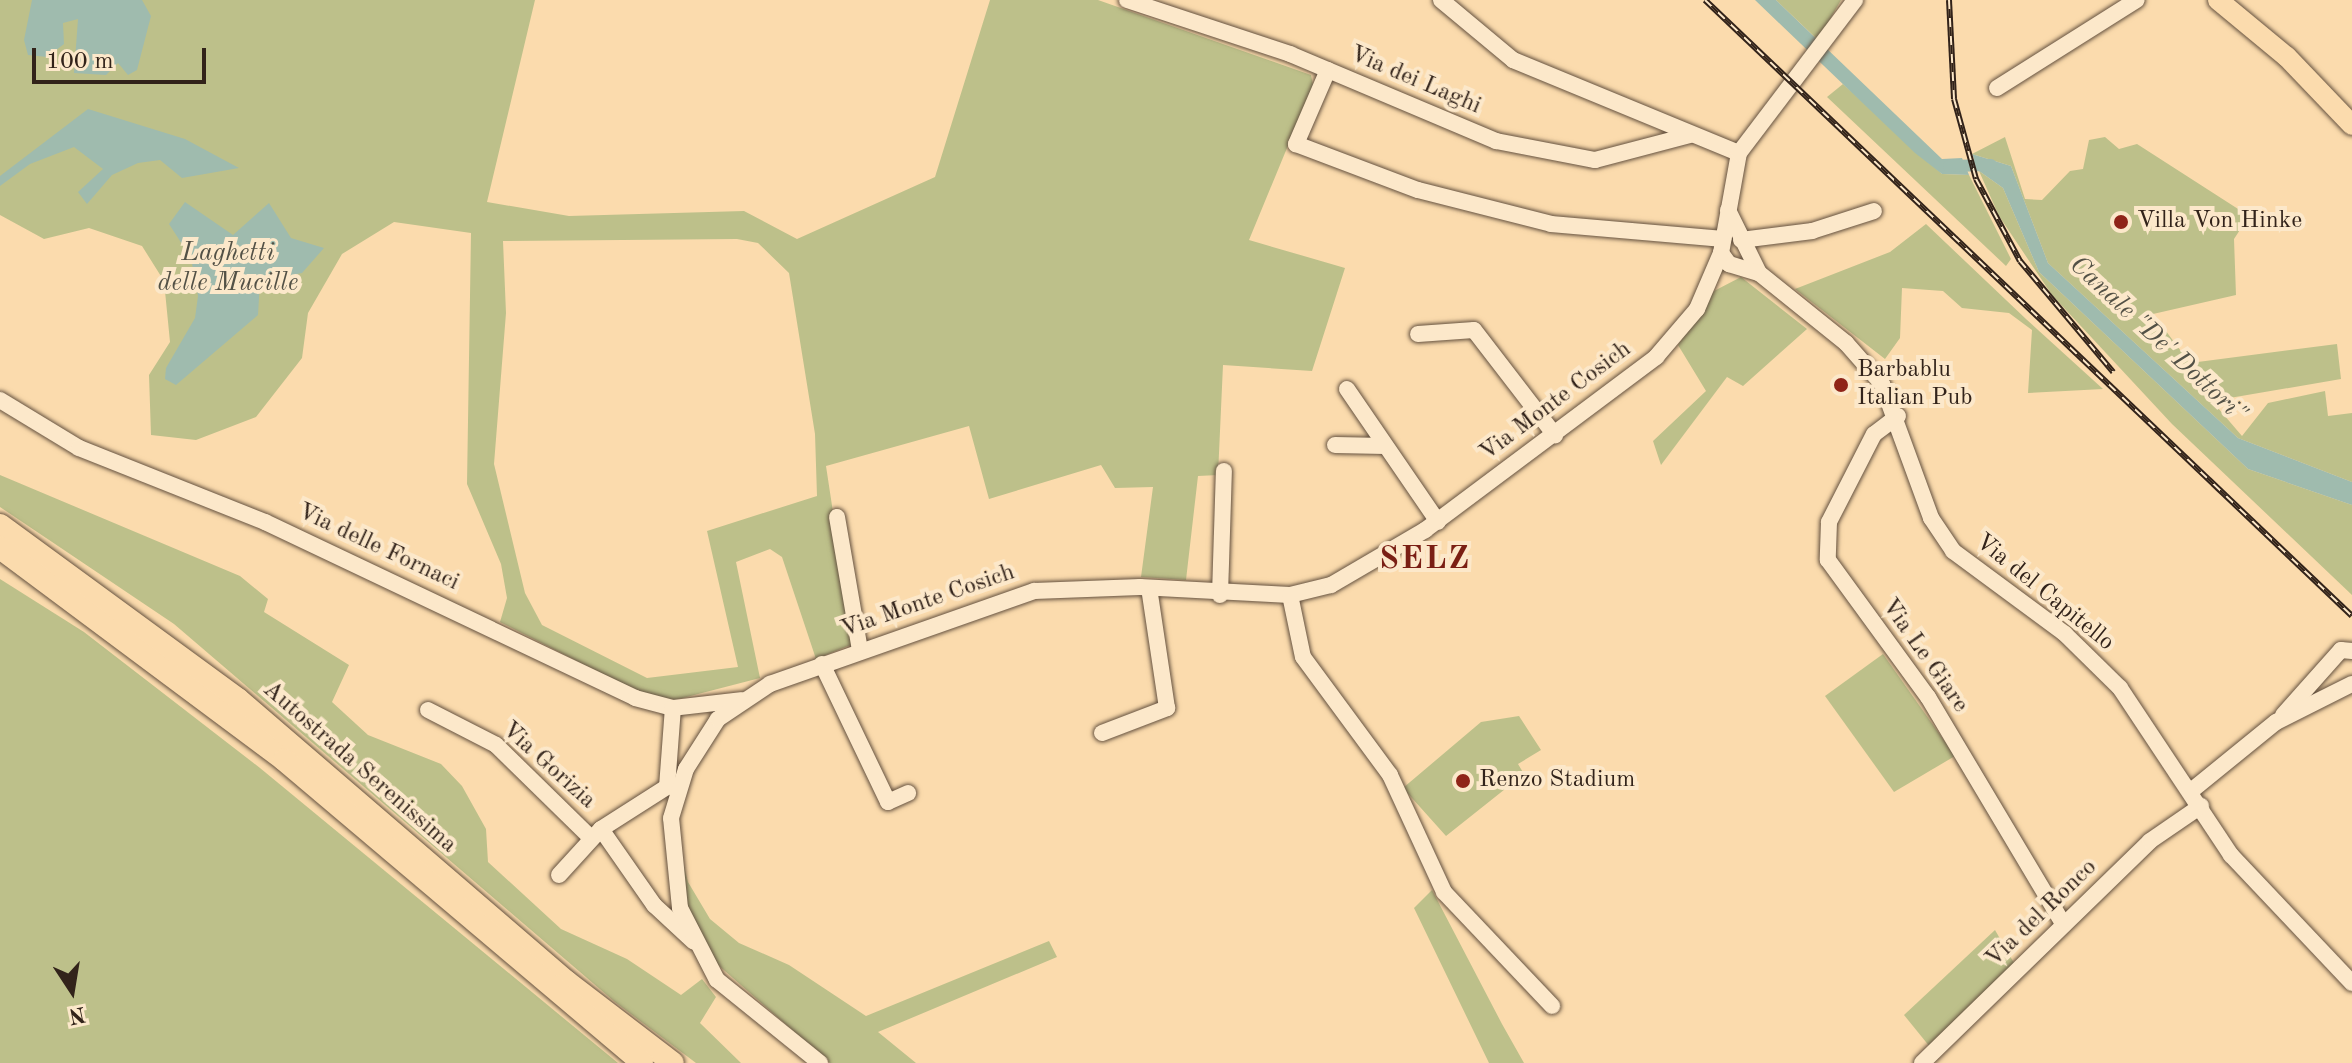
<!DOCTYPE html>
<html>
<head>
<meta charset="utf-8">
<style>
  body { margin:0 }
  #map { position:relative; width:2352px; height:1063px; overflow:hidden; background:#fbdbad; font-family:"Old Standard TT",serif }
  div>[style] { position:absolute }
  .green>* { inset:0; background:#bdc08a }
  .water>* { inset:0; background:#9fbbae }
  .canal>* { height:12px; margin:-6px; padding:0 6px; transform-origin:6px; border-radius:6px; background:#9fbbae }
  .roads { filter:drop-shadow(0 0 2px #64513f) drop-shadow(0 0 2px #64513f) }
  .minor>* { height:16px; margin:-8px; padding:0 8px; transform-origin:8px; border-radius:8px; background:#fce8ca }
  .major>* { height:20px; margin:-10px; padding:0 10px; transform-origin:10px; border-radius:10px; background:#fbdbad }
  .highway>* { height:22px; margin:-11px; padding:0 11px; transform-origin:11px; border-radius:11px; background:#fbdbad }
  .rail>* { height:6px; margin-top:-3px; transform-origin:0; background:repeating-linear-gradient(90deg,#fce8ca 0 9px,#32231a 0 18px); box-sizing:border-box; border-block:2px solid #32231a }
  .dots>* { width:22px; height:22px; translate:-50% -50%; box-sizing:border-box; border:4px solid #fce8ca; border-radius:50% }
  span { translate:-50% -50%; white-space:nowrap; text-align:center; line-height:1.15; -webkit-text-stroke:8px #fce8ca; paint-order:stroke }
  .street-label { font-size:24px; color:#32231a }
  .poi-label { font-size:24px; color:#32231a }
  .left { translate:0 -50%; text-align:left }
  .water-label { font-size:26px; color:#535146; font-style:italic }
  .district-label { font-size:32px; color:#7a1f14; font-weight:700; letter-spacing:2px }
  .north { position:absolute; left:32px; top:951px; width:80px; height:80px; -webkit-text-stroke:6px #fce8ca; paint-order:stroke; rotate:168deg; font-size:22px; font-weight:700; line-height:32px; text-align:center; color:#32231a }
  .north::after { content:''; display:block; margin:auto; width:28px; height:36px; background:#32231a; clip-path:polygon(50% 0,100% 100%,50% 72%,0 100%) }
  .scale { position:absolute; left:32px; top:48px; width:174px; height:36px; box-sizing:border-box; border:4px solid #32231a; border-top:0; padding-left:10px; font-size:24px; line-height:28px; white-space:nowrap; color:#32231a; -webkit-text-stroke:6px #fce8ca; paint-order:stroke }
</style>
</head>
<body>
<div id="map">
  <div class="green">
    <i style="clip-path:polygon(evenodd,0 0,535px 0,487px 202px,569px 216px,744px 211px,797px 239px,935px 177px,990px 0,1098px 0,1311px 75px,1313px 85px,1249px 240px,1345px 268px,1312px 371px,1223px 365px,1218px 475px,1198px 476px,1186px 580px,1141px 577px,1153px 487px,1115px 488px,1101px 465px,989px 499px,969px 426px,826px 466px,853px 644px,816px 659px,782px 557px,770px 549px,736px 562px,760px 678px,675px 700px,642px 694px,500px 622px,507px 598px,501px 564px,467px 484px,471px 233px,394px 222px,342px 254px,308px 313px,302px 358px,256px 417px,196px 440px,151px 435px,149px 375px,170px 342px,164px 281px,142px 246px,89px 228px,44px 239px,0 215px,0 0,737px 239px,758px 243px,789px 273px,815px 434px,817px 496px,707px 531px,738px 667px,647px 678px,542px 625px,525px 593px,494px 464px,506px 313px,503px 241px,737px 239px)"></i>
    <i style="clip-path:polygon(1776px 0,1841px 0,1818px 40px)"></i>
    <i style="clip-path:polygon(1843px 84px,1942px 174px,1969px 175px,2011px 259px,2006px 266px,1827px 97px)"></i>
    <i style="clip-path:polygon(2005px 137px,2025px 199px,2042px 200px,2070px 171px,2083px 169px,2089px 140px,2105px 137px,2119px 149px,2137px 144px,2249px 216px,2234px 239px,2236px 295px,2153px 314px,2190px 363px,2337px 344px,2341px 379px,2212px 401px,2242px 436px,2268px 403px,2325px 391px,2328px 416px,2352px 413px,2352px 482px,2238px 438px,2048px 263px,2011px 166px,1972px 154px)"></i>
    <i style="clip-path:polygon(1979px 171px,2003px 188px,2039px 272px,2248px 469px,2352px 505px,2352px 595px,2172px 424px,2052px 295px,1999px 216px)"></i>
    <i style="clip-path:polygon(1926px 224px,2026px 319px,2103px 389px,2028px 393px,2032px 330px,2009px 313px,1962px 308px,1943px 291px,1902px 288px,1900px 338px,1885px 359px,1795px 289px,1890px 252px)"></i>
    <i style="clip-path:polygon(1741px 277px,1807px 329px,1743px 386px,1727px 377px,1661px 465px,1653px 441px,1706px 391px,1678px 345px,1714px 291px)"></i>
    <i style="clip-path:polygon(0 475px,240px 576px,268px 599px,264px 612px,349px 665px,332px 702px,368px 735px,441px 764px,462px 786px,486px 829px,488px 862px,561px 929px,627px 959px,681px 995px,702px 979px,716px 997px,700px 1023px,741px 1063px,696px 1063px,615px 1002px,174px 624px,0 507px)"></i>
    <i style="clip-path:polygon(0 579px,84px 632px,260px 768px,618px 1063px,0 1063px)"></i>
    <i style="clip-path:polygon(1883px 654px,1955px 756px,1894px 792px,1825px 696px)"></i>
    <i style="clip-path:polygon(1519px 716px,1541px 750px,1518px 764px,1524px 774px,1446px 836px,1403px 788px,1481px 722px)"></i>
    <i style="clip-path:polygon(676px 835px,688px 882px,710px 919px,739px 943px,789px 965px,866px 1016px,1049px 941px,1057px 957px,878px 1032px,916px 1063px,830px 1063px,709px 957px,686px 905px)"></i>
    <i style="clip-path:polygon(1432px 890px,1502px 1024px,1524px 1063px,1489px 1063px,1414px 908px)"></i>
    <i style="clip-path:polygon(1995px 930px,2014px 963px,1930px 1047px,1904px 1015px)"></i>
  </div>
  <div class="water">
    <i style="clip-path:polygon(32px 0,142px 0,151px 16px,137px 70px,128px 75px,118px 63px,106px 75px,74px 73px,78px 19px,63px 23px,64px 44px,47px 57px,28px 55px,24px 40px)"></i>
    <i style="clip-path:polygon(1755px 0,1776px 0,1942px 159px,1962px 158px,1969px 175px,1942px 174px,1915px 153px)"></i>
    <i style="clip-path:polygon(88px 109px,185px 139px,239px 168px,182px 178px,160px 160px,138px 163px,112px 175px,87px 204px,78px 192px,103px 169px,74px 147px,30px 164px,0 186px,0 176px)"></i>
    <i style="clip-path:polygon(1972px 154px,2011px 166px,2048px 263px,2238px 438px,2352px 482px,2352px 505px,2248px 469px,2039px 272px,2003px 188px,1979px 171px)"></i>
    <i style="clip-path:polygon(185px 202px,233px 235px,269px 203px,291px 238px,324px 248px,302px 273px,260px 281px,258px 315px,176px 385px,165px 379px,166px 368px,195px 318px,198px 296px,191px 258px,169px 224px)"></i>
  </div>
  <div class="canal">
    <i style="left:1949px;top:166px;width:42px;rotate:-1.4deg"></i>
  </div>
  <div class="roads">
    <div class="minor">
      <i style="left:1127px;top:0;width:172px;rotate:18.3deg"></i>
      <i style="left:1290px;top:54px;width:224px;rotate:22.9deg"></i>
      <i style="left:1496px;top:141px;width:101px;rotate:10.9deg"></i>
      <i style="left:1595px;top:160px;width:98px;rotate:-14.7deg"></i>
      <i style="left:1441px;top:0;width:94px;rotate:39.8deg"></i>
      <i style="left:1513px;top:60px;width:244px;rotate:22.4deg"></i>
      <i style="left:1328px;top:70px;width:81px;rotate:113.4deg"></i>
      <i style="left:1296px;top:144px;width:130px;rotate:20.7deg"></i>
      <i style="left:1418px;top:190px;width:137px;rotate:14.3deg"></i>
      <i style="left:1551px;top:224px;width:173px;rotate:5deg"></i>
      <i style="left:1997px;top:88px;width:165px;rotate:-32.2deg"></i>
      <i style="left:1728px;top:210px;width:70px;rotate:63.8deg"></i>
      <i style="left:1759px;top:273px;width:112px;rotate:38.8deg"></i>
      <i style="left:1846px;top:343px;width:55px;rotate:48.7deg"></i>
      <i style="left:1882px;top:384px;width:143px;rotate:69.9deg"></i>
      <i style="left:1931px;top:518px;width:40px;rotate:56deg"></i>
      <i style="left:1953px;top:551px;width:139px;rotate:36.5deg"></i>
      <i style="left:2065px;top:634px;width:77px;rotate:44.5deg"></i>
      <i style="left:2120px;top:688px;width:201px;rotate:56.4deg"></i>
      <i style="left:2231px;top:855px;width:176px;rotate:46.6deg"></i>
      <i style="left:1741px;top:240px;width:72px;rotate:-7.2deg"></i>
      <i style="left:1812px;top:231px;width:65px;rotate:-17.9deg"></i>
      <i style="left:1721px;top:253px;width:14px;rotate:54deg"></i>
      <i style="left:1729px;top:264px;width:31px;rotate:17deg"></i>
      <i style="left:1418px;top:334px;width:56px;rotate:-4.1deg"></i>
      <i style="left:1474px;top:330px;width:133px;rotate:52.4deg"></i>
      <i style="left:1347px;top:389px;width:161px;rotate:55.6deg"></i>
      <i style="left:0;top:400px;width:92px;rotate:31.3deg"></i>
      <i style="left:79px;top:448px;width:200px;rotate:21.7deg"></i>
      <i style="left:265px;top:522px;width:410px;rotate:25.4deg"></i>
      <i style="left:635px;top:698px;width:39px;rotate:15deg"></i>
      <i style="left:673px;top:708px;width:69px;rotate:-6.6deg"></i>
      <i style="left:1898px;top:416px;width:30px;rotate:143deg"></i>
      <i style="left:1874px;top:434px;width:99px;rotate:117.1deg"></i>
      <i style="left:1829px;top:522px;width:38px;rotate:92deg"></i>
      <i style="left:1828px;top:560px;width:170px;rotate:53.9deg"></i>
      <i style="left:1928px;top:697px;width:265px;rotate:59.2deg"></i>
      <i style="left:1335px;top:445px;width:50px;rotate:1.1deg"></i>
      <i style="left:837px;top:517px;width:135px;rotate:80.2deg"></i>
      <i style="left:1220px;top:595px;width:124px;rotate:-88.2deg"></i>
      <i style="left:1290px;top:595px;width:63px;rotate:78.2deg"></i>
      <i style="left:1303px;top:657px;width:147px;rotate:53.6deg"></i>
      <i style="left:1390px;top:775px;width:129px;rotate:65.2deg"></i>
      <i style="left:1444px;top:892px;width:157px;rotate:46.5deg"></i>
      <i style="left:822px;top:664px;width:153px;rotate:64.4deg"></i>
      <i style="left:888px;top:802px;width:22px;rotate:-24deg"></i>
      <i style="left:428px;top:710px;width:76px;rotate:27.2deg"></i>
      <i style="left:496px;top:745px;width:133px;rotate:44.4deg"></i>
      <i style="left:2283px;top:715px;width:87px;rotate:-48.3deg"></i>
      <i style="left:2341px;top:650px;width:11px;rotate:5deg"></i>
      <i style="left:1102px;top:733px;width:70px;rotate:-21deg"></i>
      <i style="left:1167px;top:708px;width:121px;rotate:-98.5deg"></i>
      <i style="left:2191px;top:791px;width:109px;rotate:-39.1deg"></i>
      <i style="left:2276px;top:722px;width:85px;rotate:-26.6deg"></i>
      <i style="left:601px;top:829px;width:93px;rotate:55.1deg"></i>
      <i style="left:654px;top:905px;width:54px;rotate:42.8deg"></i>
      <i style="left:559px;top:875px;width:62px;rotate:-47.6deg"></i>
      <i style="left:601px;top:829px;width:78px;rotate:-32.5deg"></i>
      <i style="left:667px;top:787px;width:79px;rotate:-85.7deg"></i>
      <i style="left:820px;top:1063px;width:132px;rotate:-141.1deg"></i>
      <i style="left:717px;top:980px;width:81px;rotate:-117.2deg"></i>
      <i style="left:680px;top:908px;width:90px;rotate:-95.7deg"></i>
      <i style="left:671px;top:818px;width:51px;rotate:-73deg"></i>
      <i style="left:686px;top:769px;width:59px;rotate:-57.4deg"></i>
      <i style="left:718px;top:719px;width:63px;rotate:-33.9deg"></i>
      <i style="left:770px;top:684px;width:280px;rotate:-19.4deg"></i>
      <i style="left:1034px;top:591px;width:106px;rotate:-2.2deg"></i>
      <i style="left:1140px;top:587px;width:150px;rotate:3.1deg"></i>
      <i style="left:1290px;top:595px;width:42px;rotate:-13.7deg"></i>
      <i style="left:1331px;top:585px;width:109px;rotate:-30.3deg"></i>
      <i style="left:1425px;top:530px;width:289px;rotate:-36.8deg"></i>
      <i style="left:1656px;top:357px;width:63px;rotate:-49.5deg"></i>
      <i style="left:1697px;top:309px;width:61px;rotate:-66.8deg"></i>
      <i style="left:1721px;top:253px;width:102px;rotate:-79.8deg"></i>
      <i style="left:1739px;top:153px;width:192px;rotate:-52.8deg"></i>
      <i style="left:1922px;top:1063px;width:318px;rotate:-44.2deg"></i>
      <i style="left:2150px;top:841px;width:62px;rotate:-34.5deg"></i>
    </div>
    <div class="major">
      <i style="left:2218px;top:0;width:89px;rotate:39.6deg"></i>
      <i style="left:2287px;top:57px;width:94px;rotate:46.3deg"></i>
    </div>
    <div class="highway">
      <i style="left:0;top:525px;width:295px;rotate:36.2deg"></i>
      <i style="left:238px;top:699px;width:434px;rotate:40.7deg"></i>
      <i style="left:567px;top:982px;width:133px;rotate:37.4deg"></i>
      <i style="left:0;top:548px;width:354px;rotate:36.7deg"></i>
      <i style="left:284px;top:760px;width:469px;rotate:40.2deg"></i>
    </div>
  </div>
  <div class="rail">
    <i style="left:1705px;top:0;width:893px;rotate:43.59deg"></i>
    <i style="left:1949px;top:0;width:99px;rotate:87.1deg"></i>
    <i style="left:1954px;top:99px;width:83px;rotate:74.6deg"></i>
    <i style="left:1976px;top:179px;width:93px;rotate:61.8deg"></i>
    <i style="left:2020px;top:261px;width:145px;rotate:50deg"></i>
  </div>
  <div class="dots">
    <i style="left:2121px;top:222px;background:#8f2418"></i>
    <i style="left:1841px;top:385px;background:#8f2418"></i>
    <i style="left:1463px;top:781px;background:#8f2418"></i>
  </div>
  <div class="street-label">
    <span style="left:1415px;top:81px;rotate:23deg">Via dei Laghi</span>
    <span style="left:1556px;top:402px;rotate:-37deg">Via Monte Cosich</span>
    <span style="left:378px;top:548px;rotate:25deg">Via delle Fornaci</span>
    <span style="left:2044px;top:593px;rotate:39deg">Via del Capitello</span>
    <span style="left:928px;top:602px;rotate:-19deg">Via Monte Cosich</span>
    <span style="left:1924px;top:656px;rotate:55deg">Via Le Giare</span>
    <span style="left:548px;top:766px;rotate:42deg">Via Gorizia</span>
    <span style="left:359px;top:768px;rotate:41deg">Autostrada Serenissima</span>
    <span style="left:2042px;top:914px;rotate:-44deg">Via del Ronco</span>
  </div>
  <div class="poi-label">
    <span class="left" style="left:2137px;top:222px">Villa Von Hinke</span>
    <span class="left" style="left:1857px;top:385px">Barbablu<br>Italian Pub</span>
    <span class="left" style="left:1479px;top:781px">Renzo Stadium</span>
  </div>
  <div class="water-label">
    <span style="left:228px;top:269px">Laghetti<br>delle Mucille</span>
    <span style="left:2157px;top:340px;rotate:43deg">Canale "De' Dottori"</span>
  </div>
  <div class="district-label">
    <span style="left:1425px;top:560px">SELZ</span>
  </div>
  <div class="north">N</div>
  <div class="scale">100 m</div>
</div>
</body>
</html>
